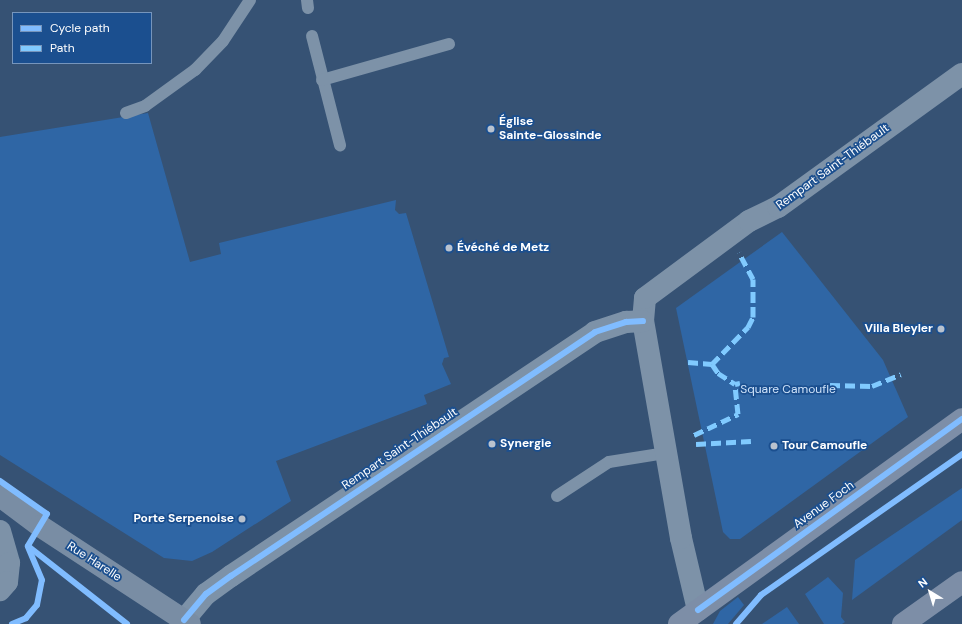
<!DOCTYPE html>
<html>
<head>
<meta charset="utf-8">
<style>
  body { margin:0 }
  #map { position:relative; width:962px; height:624px; overflow:hidden; background:#365274; font-family:"DM Sans",sans-serif }
  div>[style] { position:absolute }
  .green>* { inset:0; background:#2f66a5 }
  .lane>* { height:12px; margin:-6px; padding:0 6px; transform-origin:6px; border-radius:6px; background:#7d92a8 }
  .street>* { height:22px; margin:-11px; padding:0 11px; transform-origin:11px; border-radius:11px; background:#7d92a8 }
  .secondary>* { height:22px; margin:-11px; padding:0 11px; transform-origin:11px; border-radius:11px; background:#798da4 }
  .primary>* { height:22px; margin:-11px; padding:0 11px; transform-origin:11px; border-radius:11px; background:#7d8ea7 }
  .quiet>* { height:5px; margin-top:-2.5px; transform-origin:0; background:repeating-linear-gradient(90deg,#80caff 0 10px,transparent 0 15px) }
  .cycleway>* { height:6px; margin:-3px; padding:0 3px; transform-origin:3px; border-radius:3px; background:#80bcff }
  .dots>* { width:11px; height:11px; translate:-50% -50%; box-sizing:border-box; border:2px solid #1b4f8f; border-radius:50% }
  span { translate:-50% -50%; white-space:nowrap; text-align:center; line-height:1.15; -webkit-text-stroke:3.5px #1b4f8f; paint-order:stroke }
  .poi-label { font-size:12px; color:#fff; font-weight:700 }
  .left { translate:0 -50%; text-align:left }
  .right { translate:-100% -50%; text-align:right }
  .street-label { font-size:12px; color:#fff }
  .park-label { font-size:12px; color:#cfe3fa }
  .legend { position:absolute; left:12px; top:12px; width:140px; height:52px; box-sizing:border-box; background:#1b4f8f; border:1px solid #7695bc; margin:0; padding:5px 7px; list-style:none; font-size:12px; color:#fff }
  .legend li { display:flex; align-items:center; gap:8px; height:20px }
  .legend b { width:20px; border:1px solid #7695bc }
  .north { position:absolute; left:910px; top:572px; width:40px; height:40px; -webkit-text-stroke:3px #1b4f8f; paint-order:stroke; rotate:322deg; font-size:11px; font-weight:700; line-height:16px; text-align:center; color:#fff }
  .north::after { content:''; display:block; margin:auto; width:14px; height:18px; background:#fff; clip-path:polygon(50% 0,100% 100%,50% 72%,0 100%) }
</style>
</head>
<body>
<div id="map">
  <div class="green">
    <i style="clip-path:polygon(148px 113px,190px 262px,221px 254px,219px 243px,396px 200px,395px 210px,399px 214px,406px 213px,449px 357px,444px 358px,442px 364px,451px 384px,424px 395px,427px 404px,276px 461px,291px 501px,212px 552px,192px 561px,164px 558px,0 455px,0 137px)"></i>
    <i style="clip-path:polygon(782px 232px,883px 360px,908px 417px,740px 539px,730px 539px,723px 532px,676px 308px)"></i>
    <i style="clip-path:polygon(962px 488px,962px 520px,852px 600px,855px 560px)"></i>
    <i style="clip-path:polygon(828px 577px,843px 593px,841px 617px,845px 622px,842px 624px,824px 624px,805px 594px)"></i>
    <i style="clip-path:polygon(738px 597px,744px 605px,728px 624px,713px 624px,720px 611px)"></i>
    <i style="clip-path:polygon(787px 607px,799px 624px,762px 624px)"></i>
  </div>
  <div class="lane">
    <i style="left:307px;top:0;width:8px;rotate:83deg"></i>
    <i style="left:312px;top:36px;width:113px;rotate:75.6deg"></i>
    <i style="left:322px;top:80px;width:132px;rotate:-15.8deg"></i>
    <i style="left:126px;top:113px;width:20px;rotate:-20deg"></i>
    <i style="left:145px;top:106px;width:62px;rotate:-35.8deg"></i>
    <i style="left:195px;top:70px;width:40px;rotate:-46deg"></i>
    <i style="left:223px;top:41px;width:49px;rotate:-56.6deg"></i>
    <i style="left:557px;top:496px;width:62px;rotate:-33.2deg"></i>
    <i style="left:609px;top:462px;width:58px;rotate:-9deg"></i>
  </div>
  <div class="street">
    <i style="left:0;top:531px;width:33px;rotate:74deg"></i>
    <i style="left:9px;top:563px;width:19px;rotate:96deg"></i>
    <i style="left:7px;top:582px;width:11px;rotate:131deg"></i>
    <i style="left:698px;top:610px;width:74px;rotate:-103.3deg"></i>
    <i style="left:681px;top:538px;width:220px;rotate:-99.9deg"></i>
    <i style="left:643px;top:321px;width:23px;rotate:-85deg"></i>
    <i style="left:645px;top:298px;width:129px;rotate:-36.5deg"></i>
    <i style="left:749px;top:221px;width:32px;rotate:-26deg"></i>
    <i style="left:778px;top:207px;width:227px;rotate:-35.9deg"></i>
    <i style="left:184px;top:620px;width:34px;rotate:-50deg"></i>
    <i style="left:206px;top:594px;width:31px;rotate:-36deg"></i>
    <i style="left:231px;top:576px;width:438px;rotate:-33.8deg"></i>
    <i style="left:595px;top:332px;width:33px;rotate:-18deg"></i>
    <i style="left:626px;top:322px;width:17px;rotate:-3deg"></i>
  </div>
  <div class="secondary">
    <i style="left:0;top:496px;width:50px;rotate:36.9deg"></i>
    <i style="left:40px;top:526px;width:179px;rotate:33.2deg"></i>
  </div>
  <div class="primary">
    <i style="left:679px;top:624px;width:349px;rotate:-35.9deg"></i>
    <i style="left:903px;top:624px;width:72px;rotate:-35.4deg"></i>
  </div>
  <div class="quiet">
    <i style="left:688px;top:362px;width:24px;rotate:5deg"></i>
    <i style="left:712px;top:364px;width:11px;rotate:56deg"></i>
    <i style="left:718px;top:373px;width:20px;rotate:33deg"></i>
    <i style="left:735px;top:384px;width:5px;rotate:-11deg"></i>
    <i style="left:712px;top:364px;width:52px;rotate:-45.8deg"></i>
    <i style="left:748px;top:327px;width:11px;rotate:-63deg"></i>
    <i style="left:753px;top:317px;width:38px;rotate:-90deg"></i>
    <i style="left:753px;top:279px;width:30px;rotate:-118deg"></i>
    <i style="left:830px;top:385px;width:42px;rotate:1.4deg"></i>
    <i style="left:872px;top:386px;width:31px;rotate:-22deg"></i>
    <i style="left:694px;top:435px;width:49px;rotate:-25.5deg"></i>
    <i style="left:738px;top:414px;width:30px;rotate:-96deg"></i>
    <i style="left:696px;top:444px;width:55px;rotate:-3.1deg"></i>
  </div>
  <div class="cycleway">
    <i style="left:0;top:481px;width:57px;rotate:35.1deg"></i>
    <i style="left:47px;top:514px;width:37px;rotate:121deg"></i>
    <i style="left:28px;top:546px;width:126px;rotate:38.2deg"></i>
    <i style="left:698px;top:610px;width:326px;rotate:-35.9deg"></i>
    <i style="left:184px;top:620px;width:34px;rotate:-50deg"></i>
    <i style="left:206px;top:594px;width:31px;rotate:-36deg"></i>
    <i style="left:231px;top:576px;width:438px;rotate:-33.8deg"></i>
    <i style="left:595px;top:332px;width:33px;rotate:-18deg"></i>
    <i style="left:626px;top:322px;width:17px;rotate:-3deg"></i>
    <i style="left:12px;top:624px;width:15px;rotate:-23deg"></i>
    <i style="left:26px;top:618px;width:17px;rotate:-50deg"></i>
    <i style="left:37px;top:605px;width:25px;rotate:-79deg"></i>
    <i style="left:42px;top:580px;width:36px;rotate:-113deg"></i>
    <i style="left:736px;top:624px;width:38px;rotate:-49deg"></i>
    <i style="left:761px;top:595px;width:246px;rotate:-35deg"></i>
  </div>
  <div class="dots">
    <i style="left:491px;top:129px;background:#b9c2ce"></i>
    <i style="left:449px;top:248px;background:#b9c2ce"></i>
    <i style="left:941px;top:329px;background:#b9c2ce"></i>
    <i style="left:492px;top:444px;background:#b9c2ce"></i>
    <i style="left:774px;top:446px;background:#b9c2ce"></i>
    <i style="left:242px;top:519px;background:#b9c2ce"></i>
  </div>
  <div class="poi-label">
    <span class="left" style="left:499px;top:129px">Église<br>Sainte-Glossinde</span>
    <span class="left" style="left:457px;top:248px">Évéché de Metz</span>
    <span class="right" style="left:933px;top:329px">Villa Bleyler</span>
    <span class="left" style="left:500px;top:444px">Synergie</span>
    <span class="left" style="left:782px;top:446px">Tour Camoufle</span>
    <span class="right" style="left:234px;top:519px">Porte Serpenoise</span>
  </div>
  <div class="street-label">
    <span style="left:833px;top:167px;rotate:-36deg">Rempart Saint-Thiébault</span>
    <span style="left:400px;top:449px;rotate:-34deg">Rempart Saint-Thiébault</span>
    <span style="left:824px;top:505px;rotate:-36deg">Avenue Foch</span>
    <span style="left:94px;top:562px;rotate:33deg">Rue Harelle</span>
  </div>
  <div class="park-label">
    <span style="left:788px;top:390px">Square Camoufle</span>
  </div>
  <ul class="legend">
  <li><b style="height:5px;background:#80bcff"></b>Cycle path</li>
  <li><b style="height:5px;background:#80caff"></b>Path</li>
  </ul>
  <div class="north">N</div>
</div>
</body>
</html>
